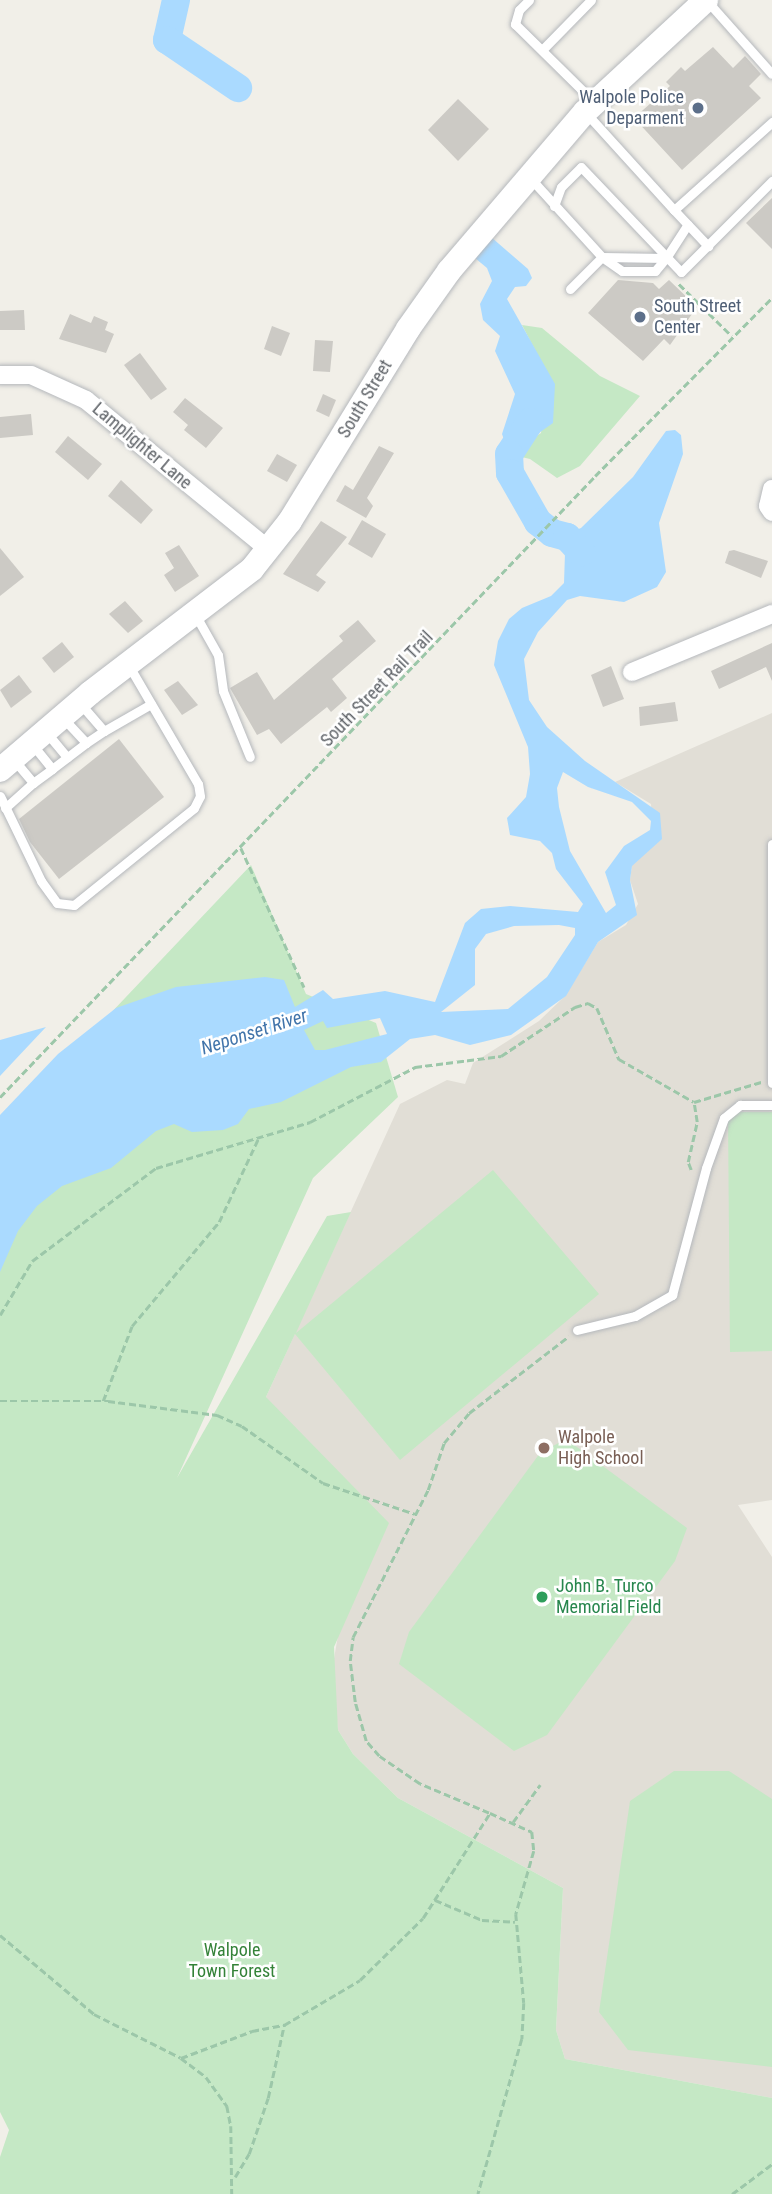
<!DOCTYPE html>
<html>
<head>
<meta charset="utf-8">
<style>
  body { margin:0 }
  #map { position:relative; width:772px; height:2194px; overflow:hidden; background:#f1efe8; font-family:"Roboto Condensed",sans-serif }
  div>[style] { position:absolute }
  .education>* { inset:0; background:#e1ded6 }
  .green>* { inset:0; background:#c5e8c5 }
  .water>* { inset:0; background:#aadaff }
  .river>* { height:28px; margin:-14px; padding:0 14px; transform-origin:14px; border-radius:14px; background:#aadaff }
  .building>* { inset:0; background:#cccac5 }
  .path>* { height:2.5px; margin-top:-1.25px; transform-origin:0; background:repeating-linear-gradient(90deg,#9cc7a9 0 7px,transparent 0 10.5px) }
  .roads { filter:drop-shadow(0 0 2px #b5b8bc) drop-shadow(0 0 2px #b5b8bc) }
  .lane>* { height:9px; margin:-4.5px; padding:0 4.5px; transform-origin:4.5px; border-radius:4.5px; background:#fff }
  .street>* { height:18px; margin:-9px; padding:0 9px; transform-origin:9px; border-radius:9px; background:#fff }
  .secondary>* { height:24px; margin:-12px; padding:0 12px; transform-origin:12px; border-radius:12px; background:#fff }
  .dots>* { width:19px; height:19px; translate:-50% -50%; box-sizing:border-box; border:4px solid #fff; border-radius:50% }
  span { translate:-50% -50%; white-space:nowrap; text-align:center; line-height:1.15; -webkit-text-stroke:5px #fff; paint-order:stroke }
  .service-label { font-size:18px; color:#4e5e75 }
  .right { translate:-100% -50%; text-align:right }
  .left { translate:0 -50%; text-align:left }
  .street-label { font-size:18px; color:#5f6368 }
  .education-label { font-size:18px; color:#785e54 }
  .leisure-label { font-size:18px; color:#27864d }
  .park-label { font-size:18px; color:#348238 }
  .water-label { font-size:19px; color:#4174aa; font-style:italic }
</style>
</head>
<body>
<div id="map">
  <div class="education">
    <i style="clip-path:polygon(772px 713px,772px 1500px,738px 1505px,772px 1557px,772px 2098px,565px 2059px,556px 2030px,563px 1888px,398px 1798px,353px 1754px,338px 1730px,332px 1670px,339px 1630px,266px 1397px,400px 1104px,447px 1080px,465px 1084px,473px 1063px,539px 1021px,565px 996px,598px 942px,626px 925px,638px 904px,630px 880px,632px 865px,653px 846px,651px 804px,615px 782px)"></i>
  </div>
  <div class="green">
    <i style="clip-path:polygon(522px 325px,542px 328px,600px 376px,640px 396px,580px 466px,557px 478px,530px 459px,509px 454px,541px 433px,546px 371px)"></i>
    <i style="clip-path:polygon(251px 865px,306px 994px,376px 1023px,398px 1097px,313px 1178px,177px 1478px,327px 1216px,351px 1212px,296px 1333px,493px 1170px,599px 1294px,400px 1460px,295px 1334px,266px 1397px,389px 1523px,334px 1647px,338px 1730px,353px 1754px,398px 1798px,563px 1888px,556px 2030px,565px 2059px,772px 2098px,772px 2194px,0 2194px,0 2157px,9px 2130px,0 2112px,0 1130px)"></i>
    <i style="clip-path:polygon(733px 1112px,772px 1112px,772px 1351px,730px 1352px,728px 1118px)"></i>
    <i style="clip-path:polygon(566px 1439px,687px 1528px,675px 1561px,547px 1735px,514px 1751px,399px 1664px,409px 1632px,540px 1453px)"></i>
    <i style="clip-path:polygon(674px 1771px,729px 1771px,772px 1799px,772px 2067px,628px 2050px,599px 2012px,630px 1801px)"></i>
  </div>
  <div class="water">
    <i style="clip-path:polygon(491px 237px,528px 269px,532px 278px,526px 286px,515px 287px,507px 299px,555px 384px,553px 423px,509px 454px,502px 434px,515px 394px,495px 351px,500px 336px,483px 320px,480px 304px,492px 281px,487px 268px,475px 258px)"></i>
    <i style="clip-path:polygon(evenodd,675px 430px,681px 435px,683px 454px,659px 523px,666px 572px,657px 587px,624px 602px,580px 596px,567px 600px,538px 632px,524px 659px,529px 700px,547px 727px,585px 761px,660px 813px,662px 839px,632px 866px,630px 880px,637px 915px,598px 942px,566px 996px,511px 1035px,470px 1045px,435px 1035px,410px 1039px,381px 1062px,351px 1067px,281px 1102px,249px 1109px,238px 1124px,223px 1130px,192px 1132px,174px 1124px,156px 1131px,111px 1168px,62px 1186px,37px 1206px,18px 1231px,0 1272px,0 1115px,58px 1054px,116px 1008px,176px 987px,265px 977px,284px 980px,295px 1007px,323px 990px,333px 999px,385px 991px,435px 1002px,465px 923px,481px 909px,510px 906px,578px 912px,583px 904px,556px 869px,552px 853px,540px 841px,510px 835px,507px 818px,526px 797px,530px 774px,528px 747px,494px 665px,498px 641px,509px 619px,522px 608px,551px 596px,564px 583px,565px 553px,549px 536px,557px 528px,568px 533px,581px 528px,633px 477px,666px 431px,675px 430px,563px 772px,588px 787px,632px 802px,651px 821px,650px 830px,624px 846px,605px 872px,616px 905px,606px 913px,570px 851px,559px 807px,557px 788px,563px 772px,675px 430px,559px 925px,575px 928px,575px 935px,547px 977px,508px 1009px,441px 1012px,475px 985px,475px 949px,486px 934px,514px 926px,559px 925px,675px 430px,380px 1018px,387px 1034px,325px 1050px,315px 1050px,304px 1030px,323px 1021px,327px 1028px,380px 1018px)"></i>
    <i style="clip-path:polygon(46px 1027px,14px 1061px,0 1076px,0 1040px)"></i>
  </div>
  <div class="river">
    <i style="left:176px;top:0;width:41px;rotate:102.7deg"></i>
    <i style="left:167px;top:40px;width:86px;rotate:34.1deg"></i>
    <i style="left:530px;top:422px;width:38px;rotate:123deg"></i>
    <i style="left:509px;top:454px;width:19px;rotate:87deg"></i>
    <i style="left:510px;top:473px;width:56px;rotate:60.3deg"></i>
    <i style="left:538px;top:522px;width:18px;rotate:38deg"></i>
    <i style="left:552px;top:533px;width:16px;rotate:15deg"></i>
    <i style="left:567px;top:537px;width:21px;rotate:47deg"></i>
  </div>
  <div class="building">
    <i style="clip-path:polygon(713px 47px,733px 68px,745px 56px,761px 74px,749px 86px,761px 98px,682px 170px,634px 118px,670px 86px,666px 82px,681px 67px,685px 71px)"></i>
    <i style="clip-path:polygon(458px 99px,489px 129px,458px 161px,428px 130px)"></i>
    <i style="clip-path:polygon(772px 198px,772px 249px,746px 223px)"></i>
    <i style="clip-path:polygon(618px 280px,653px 283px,659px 289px,669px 280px,697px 307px,670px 345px,664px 339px,643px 361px,588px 313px)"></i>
    <i style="clip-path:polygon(24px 310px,25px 330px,0 330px,0 311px)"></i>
    <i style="clip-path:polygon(70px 314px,91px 323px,94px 316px,108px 322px,105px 330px,114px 334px,106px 353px,59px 339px)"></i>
    <i style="clip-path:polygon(272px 326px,290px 333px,281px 356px,264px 349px)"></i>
    <i style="clip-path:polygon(315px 340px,333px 341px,330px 372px,313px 371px)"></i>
    <i style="clip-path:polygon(140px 353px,167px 389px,151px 400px,124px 365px)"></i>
    <i style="clip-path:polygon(323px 394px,336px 400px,329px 417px,316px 411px)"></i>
    <i style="clip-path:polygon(185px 398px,223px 428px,206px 448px,184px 430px,188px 425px,173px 412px)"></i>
    <i style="clip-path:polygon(31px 414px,33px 435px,0 438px,0 417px)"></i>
    <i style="clip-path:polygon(68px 436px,102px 464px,88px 480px,55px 452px)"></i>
    <i style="clip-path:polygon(379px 446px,394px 453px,367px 498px,373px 506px,366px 518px,336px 501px,345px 485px,353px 490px)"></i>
    <i style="clip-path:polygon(277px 454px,297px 465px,287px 482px,267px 471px)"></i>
    <i style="clip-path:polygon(121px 480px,153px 510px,141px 524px,108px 496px)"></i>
    <i style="clip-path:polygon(362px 520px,386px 534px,372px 558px,348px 544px)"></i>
    <i style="clip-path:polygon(321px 521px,347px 537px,316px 575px,326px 582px,318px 592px,283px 574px)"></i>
    <i style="clip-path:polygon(179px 545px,199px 576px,175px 592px,164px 575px,174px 568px,165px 553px)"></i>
    <i style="clip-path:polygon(0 548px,24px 577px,0 596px)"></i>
    <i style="clip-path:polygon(734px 550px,768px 561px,761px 578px,725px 563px,729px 551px)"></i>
    <i style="clip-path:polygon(125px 601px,143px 621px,128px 633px,109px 614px)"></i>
    <i style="clip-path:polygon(358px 620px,376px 641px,332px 679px,347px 698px,331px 712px,327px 707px,281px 744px,269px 729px,257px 735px,230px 688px,257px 672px,274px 700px,343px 641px,339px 636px)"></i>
    <i style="clip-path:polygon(62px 642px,74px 657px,54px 673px,42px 658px)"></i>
    <i style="clip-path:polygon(772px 643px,772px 681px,766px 667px,719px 689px,711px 671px)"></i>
    <i style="clip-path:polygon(611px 666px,624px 699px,603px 707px,591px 675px)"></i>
    <i style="clip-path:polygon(19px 675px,32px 692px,11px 708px,0 690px)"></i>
    <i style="clip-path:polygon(178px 681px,198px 705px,182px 715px,164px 690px)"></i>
    <i style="clip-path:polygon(675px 702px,678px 721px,640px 726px,639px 707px)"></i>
    <i style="clip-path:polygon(119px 739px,164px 797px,59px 879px,30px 842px,19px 819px)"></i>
  </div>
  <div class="path">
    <i style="left:679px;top:284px;width:74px;rotate:44.5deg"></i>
    <i style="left:241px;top:848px;width:153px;rotate:65.6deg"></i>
    <i style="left:0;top:1097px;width:860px;rotate:-46.22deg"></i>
    <i style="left:595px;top:476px;width:251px;rotate:-45.2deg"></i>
    <i style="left:691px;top:1170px;width:9px;rotate:-111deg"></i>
    <i style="left:688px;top:1162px;width:41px;rotate:-77.3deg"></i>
    <i style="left:697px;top:1122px;width:20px;rotate:-99deg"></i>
    <i style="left:0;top:1315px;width:63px;rotate:-59.3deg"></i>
    <i style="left:32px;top:1261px;width:155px;rotate:-36.9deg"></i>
    <i style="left:156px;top:1168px;width:161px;rotate:-16.6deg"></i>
    <i style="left:310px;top:1122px;width:119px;rotate:-27.6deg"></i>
    <i style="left:415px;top:1067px;width:87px;rotate:-7.3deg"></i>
    <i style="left:501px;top:1056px;width:89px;rotate:-33.5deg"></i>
    <i style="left:575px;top:1007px;width:14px;rotate:-17deg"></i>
    <i style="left:588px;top:1003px;width:10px;rotate:29deg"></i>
    <i style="left:597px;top:1008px;width:56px;rotate:66.7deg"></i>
    <i style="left:619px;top:1059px;width:86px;rotate:29.8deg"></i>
    <i style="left:694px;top:1102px;width:70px;rotate:-16.6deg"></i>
    <i style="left:0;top:1401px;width:108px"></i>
    <i style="left:108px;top:1401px;width:110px;rotate:7.3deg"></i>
    <i style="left:217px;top:1415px;width:27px;rotate:24deg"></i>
    <i style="left:242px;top:1426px;width:99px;rotate:35.1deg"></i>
    <i style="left:323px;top:1483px;width:97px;rotate:18.6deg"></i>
    <i style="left:103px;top:1401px;width:80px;rotate:-68.9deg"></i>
    <i style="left:132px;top:1326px;width:136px;rotate:-50.1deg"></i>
    <i style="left:219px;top:1222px;width:92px;rotate:-64.8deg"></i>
    <i style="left:489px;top:1813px;width:75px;rotate:-157.2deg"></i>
    <i style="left:420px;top:1784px;width:50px;rotate:-145.7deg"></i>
    <i style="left:379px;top:1756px;width:20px;rotate:-131deg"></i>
    <i style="left:366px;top:1741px;width:41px;rotate:-105.8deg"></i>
    <i style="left:355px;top:1702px;width:41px;rotate:-97deg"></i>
    <i style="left:350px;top:1661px;width:24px;rotate:-83deg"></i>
    <i style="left:353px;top:1637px;width:165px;rotate:-63deg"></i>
    <i style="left:428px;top:1490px;width:50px;rotate:-71.2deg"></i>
    <i style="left:444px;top:1443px;width:39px;rotate:-50deg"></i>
    <i style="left:469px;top:1413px;width:126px;rotate:-37.6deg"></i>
    <i style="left:513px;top:1822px;width:46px;rotate:-53.9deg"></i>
    <i style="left:435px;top:1900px;width:51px;rotate:23.1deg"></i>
    <i style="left:482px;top:1920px;width:33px;rotate:3deg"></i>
    <i style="left:0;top:1935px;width:123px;rotate:40deg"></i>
    <i style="left:94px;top:2014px;width:97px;rotate:26.8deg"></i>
    <i style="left:181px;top:2058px;width:31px;rotate:37deg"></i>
    <i style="left:206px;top:2077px;width:36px;rotate:54deg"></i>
    <i style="left:227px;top:2106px;width:20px;rotate:79deg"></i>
    <i style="left:231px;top:2126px;width:68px;rotate:89.2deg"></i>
    <i style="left:181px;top:2058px;width:76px;rotate:-20.8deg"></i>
    <i style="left:252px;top:2031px;width:33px;rotate:-11deg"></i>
    <i style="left:284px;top:2025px;width:88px;rotate:-30.6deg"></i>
    <i style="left:360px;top:1980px;width:88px;rotate:-44.5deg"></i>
    <i style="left:423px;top:1918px;width:125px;rotate:-57.5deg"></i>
    <i style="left:490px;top:1813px;width:46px;rotate:24.3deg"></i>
    <i style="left:532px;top:1832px;width:19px;rotate:84deg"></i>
    <i style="left:534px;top:1851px;width:66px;rotate:105.9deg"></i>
    <i style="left:516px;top:1914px;width:89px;rotate:84.9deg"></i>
    <i style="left:524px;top:2003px;width:36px;rotate:93deg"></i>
    <i style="left:522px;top:2039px;width:161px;rotate:105.8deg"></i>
    <i style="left:235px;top:2177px;width:27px;rotate:-59deg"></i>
    <i style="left:249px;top:2154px;width:59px;rotate:-71.3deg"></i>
    <i style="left:268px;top:2098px;width:75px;rotate:-77.6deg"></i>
    <i style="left:732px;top:2194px;width:50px;rotate:-36.9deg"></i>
  </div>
  <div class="roads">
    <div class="lane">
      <i style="left:529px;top:0;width:14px;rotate:135deg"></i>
      <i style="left:519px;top:10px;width:15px;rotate:106deg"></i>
      <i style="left:515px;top:24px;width:110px;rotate:44.6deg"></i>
      <i style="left:708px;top:2px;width:96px;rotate:48.4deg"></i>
      <i style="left:542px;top:50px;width:70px;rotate:-45.6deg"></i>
      <i style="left:586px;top:113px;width:131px;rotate:47.8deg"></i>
      <i style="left:674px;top:210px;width:132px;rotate:-41.9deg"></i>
      <i style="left:532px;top:180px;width:104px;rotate:47.7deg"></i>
      <i style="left:602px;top:257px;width:64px;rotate:0.9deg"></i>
      <i style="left:666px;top:258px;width:40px;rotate:-57.1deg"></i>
      <i style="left:554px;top:206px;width:20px;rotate:-70deg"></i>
      <i style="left:561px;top:187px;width:28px;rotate:-45deg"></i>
      <i style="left:581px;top:167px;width:145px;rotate:46.4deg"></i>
      <i style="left:681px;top:272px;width:129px;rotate:-45deg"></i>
      <i style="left:674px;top:210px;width:50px;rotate:46.6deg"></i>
      <i style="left:570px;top:289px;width:45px;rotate:-45deg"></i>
      <i style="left:602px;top:257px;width:24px;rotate:35deg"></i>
      <i style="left:622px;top:271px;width:33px"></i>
      <i style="left:655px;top:271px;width:17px;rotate:-50deg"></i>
      <i style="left:196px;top:616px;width:45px;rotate:60.6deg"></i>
      <i style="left:218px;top:655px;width:36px;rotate:82deg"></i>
      <i style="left:223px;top:691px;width:71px;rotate:67.8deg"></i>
      <i style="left:63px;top:718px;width:34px;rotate:47deg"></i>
      <i style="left:86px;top:743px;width:22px;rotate:-34deg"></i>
      <i style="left:104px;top:731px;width:37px;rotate:-131deg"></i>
      <i style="left:104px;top:731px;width:54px;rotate:-29.9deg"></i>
      <i style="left:46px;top:732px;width:33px;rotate:50deg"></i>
      <i style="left:32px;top:744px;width:32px;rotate:51deg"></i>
      <i style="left:52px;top:769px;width:43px;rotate:-37.4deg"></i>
      <i style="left:14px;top:760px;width:30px;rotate:50deg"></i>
      <i style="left:33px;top:783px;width:24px;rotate:-36deg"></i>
      <i style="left:0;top:796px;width:94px;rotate:64.2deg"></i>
      <i style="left:41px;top:881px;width:27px;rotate:54deg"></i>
      <i style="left:57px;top:903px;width:17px;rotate:7deg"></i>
      <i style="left:74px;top:905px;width:154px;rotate:-38.9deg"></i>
      <i style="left:194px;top:808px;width:13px;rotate:-63deg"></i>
      <i style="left:200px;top:796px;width:12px;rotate:-99deg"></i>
      <i style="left:198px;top:784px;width:137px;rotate:-120.3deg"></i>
      <i style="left:5px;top:808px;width:38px;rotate:-42deg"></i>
      <i style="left:772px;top:844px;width:239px;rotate:90deg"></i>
      <i style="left:577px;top:1330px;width:60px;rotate:-13.6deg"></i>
      <i style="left:635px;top:1316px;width:43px;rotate:-29.6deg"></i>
      <i style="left:672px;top:1295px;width:131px;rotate:-75deg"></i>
      <i style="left:706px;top:1168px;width:53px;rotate:-70.2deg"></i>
      <i style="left:724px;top:1118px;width:21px;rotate:-39deg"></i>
      <i style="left:740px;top:1105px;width:32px"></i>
    </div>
    <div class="street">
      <i style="left:0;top:375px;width:31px"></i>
      <i style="left:31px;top:375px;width:60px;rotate:24.4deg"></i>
      <i style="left:86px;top:400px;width:237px;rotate:39.3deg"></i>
      <i style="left:772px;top:489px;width:17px;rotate:103deg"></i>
      <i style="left:768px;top:506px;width:7px;rotate:56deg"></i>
      <i style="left:632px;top:672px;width:152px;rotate:-22.5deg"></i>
    </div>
    <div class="secondary">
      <i style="left:0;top:770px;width:118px;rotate:-40.5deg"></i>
      <i style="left:90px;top:693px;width:204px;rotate:-37.4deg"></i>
      <i style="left:252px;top:569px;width:61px;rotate:-51.6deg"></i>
      <i style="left:290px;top:521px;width:225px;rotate:-58.4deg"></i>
      <i style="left:408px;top:329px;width:71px;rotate:-54.7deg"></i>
      <i style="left:449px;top:271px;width:209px;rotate:-49.5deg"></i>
      <i style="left:585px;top:112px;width:165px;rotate:-42.8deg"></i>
    </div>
  </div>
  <div class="dots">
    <i style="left:698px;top:108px;background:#5c6f8a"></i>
    <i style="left:640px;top:317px;background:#5c6f8a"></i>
    <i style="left:544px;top:1448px;background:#8d6e63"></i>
    <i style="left:542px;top:1597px;background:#2e9e5b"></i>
  </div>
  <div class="service-label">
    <span class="right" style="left:684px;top:108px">Walpole Police<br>Deparment</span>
    <span class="left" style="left:654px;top:317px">South Street<br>Center</span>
  </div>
  <div class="street-label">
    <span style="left:365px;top:399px;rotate:-59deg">South Street</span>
    <span style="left:142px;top:446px;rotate:40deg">Lamplighter Lane</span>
    <span style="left:377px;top:689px;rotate:-46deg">South Street Rail Trail</span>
  </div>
  <div class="education-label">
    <span class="left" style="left:558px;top:1448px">Walpole<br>High School</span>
  </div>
  <div class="leisure-label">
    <span class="left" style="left:556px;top:1597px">John B. Turco<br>Memorial Field</span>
  </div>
  <div class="park-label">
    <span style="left:232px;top:1961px">Walpole<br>Town Forest</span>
  </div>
  <div class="water-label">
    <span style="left:254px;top:1032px;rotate:-18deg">Neponset River</span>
  </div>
</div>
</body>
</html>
